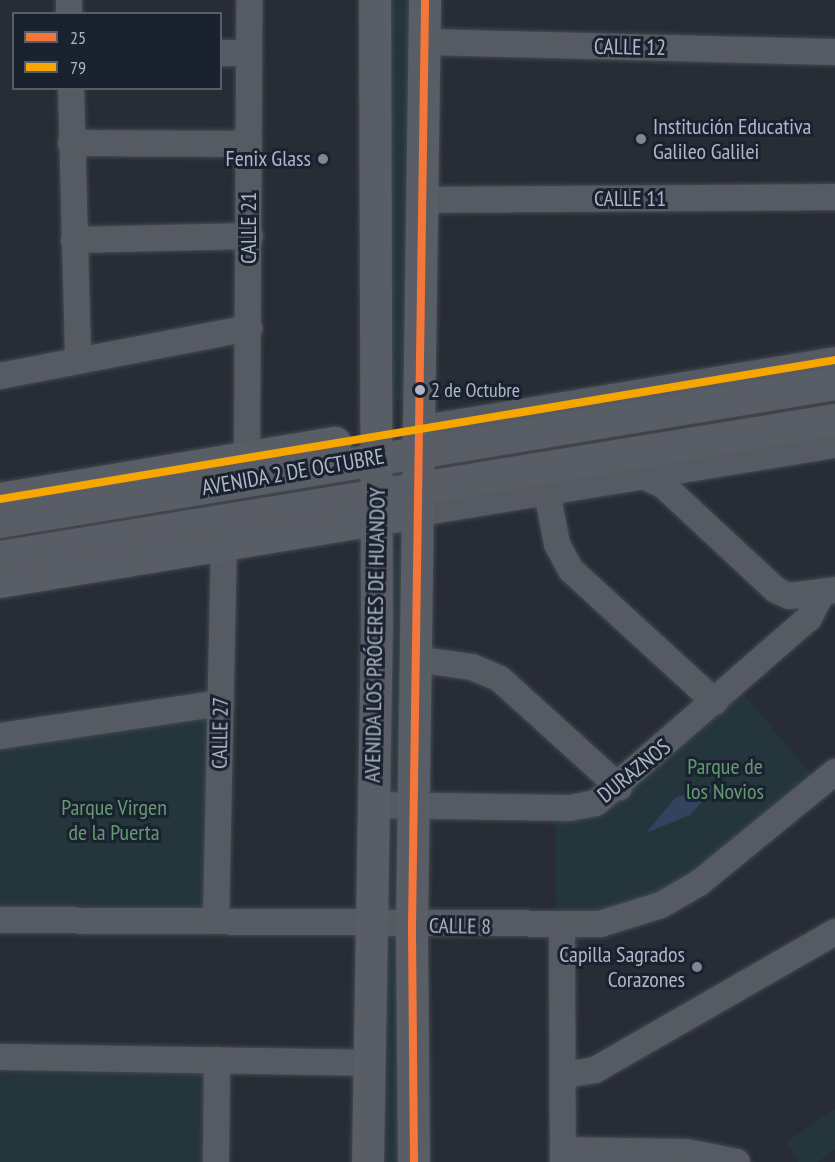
<!DOCTYPE html>
<html>
<head>
<meta charset="utf-8">
<style>
  body { margin:0 }
  #map { position:relative; width:835px; height:1162px; overflow:hidden; background:#272c35; font-family:"PT Sans Narrow",sans-serif }
  div>[style] { position:absolute }
  .green>* { inset:0; background:#24363b }
  .water>* { inset:0; background:#32435f }
  .roads { filter:drop-shadow(0 0 2px #444850) drop-shadow(0 0 2px #444850) }
  .minor>* { height:26px; margin:-13px; padding:0 13px; transform-origin:13px; border-radius:13px; background:#565b63 }
  .major>* { height:32px; margin:-16px; padding:0 16px; transform-origin:16px; border-radius:16px; background:#595d65 }
  .bus-1>* { height:8px; margin:-4px; padding:0 4px; transform-origin:4px; border-radius:4px; background:#f5763a }
  .bus-2>* { height:8px; margin:-4px; padding:0 4px; transform-origin:4px; border-radius:4px; background:#f7a600 }
  .dots>* { width:16px; height:16px; translate:-50% -50%; box-sizing:border-box; border:3px solid #1a2230; border-radius:50% }
  span { translate:-50% -50%; white-space:nowrap; text-align:center; line-height:1.15; -webkit-text-stroke:6px #1a2230; paint-order:stroke }
  .bus-label { font-size:20px; color:#afb7c7 }
  .left { translate:0 -50%; text-align:left }
  .street-label { font-size:22px; color:#afb7c7 }
  .poi-label { font-size:22px; color:#afb7c7 }
  .right { translate:-100% -50%; text-align:right }
  .park-label { font-size:22px; color:#659973 }
  .legend { position:absolute; left:12px; top:12px; width:210px; height:78px; box-sizing:border-box; background:#1a2230; border:2px solid #565e6c; margin:0; padding:8px 10px; list-style:none; font-size:18px; color:#afb7c7 }
  .legend li { display:flex; align-items:center; gap:12px; height:30px }
  .legend b { width:30px; border:2px solid #565e6c }
</style>
</head>
<body>
<div id="map">
  <div class="green">
    <i style="clip-path:polygon(391px 0,419px 0,418px 400px,389px 400px)"></i>
    <i style="clip-path:polygon(409px 548px,402px 797px,388px 792px,389px 549px)"></i>
    <i style="clip-path:polygon(741px 691px,813px 776px,707px 868px,629px 907px,556px 917px,556px 814px)"></i>
    <i style="clip-path:polygon(210px 714px,210px 914px,0 914px,0 743px)"></i>
    <i style="clip-path:polygon(389px 816px,403px 816px,401px 912px,389px 910px)"></i>
    <i style="clip-path:polygon(395px 938px,403px 939px,405px 1162px,387px 1162px,388px 944px)"></i>
    <i style="clip-path:polygon(210px 1072px,210px 1162px,0 1162px,0 1073px)"></i>
    <i style="clip-path:polygon(835px 1109px,835px 1150px,817px 1162px,799px 1162px,786px 1142px)"></i>
  </div>
  <div class="water">
    <i style="clip-path:polygon(720px 782px,690px 815px,646px 833px,675px 798px)"></i>
  </div>
  <div class="roads">
    <div class="minor">
      <i style="left:69px;top:0;width:14px;rotate:90deg"></i>
      <i style="left:425px;top:42px;width:410px;rotate:1.4deg"></i>
      <i style="left:220px;top:53px;width:28px"></i>
      <i style="left:71px;top:88px;width:273px;rotate:88.5deg"></i>
      <i style="left:71px;top:143px;width:178px;rotate:0.3deg"></i>
      <i style="left:426px;top:200px;width:409px;rotate:-0.4deg"></i>
      <i style="left:74px;top:240px;width:176px;rotate:-1.3deg"></i>
      <i style="left:0;top:376px;width:254px;rotate:-10.9deg"></i>
      <i style="left:419px;top:429px;width:422px;rotate:-9.4deg"></i>
      <i style="left:247px;top:457px;width:457px;rotate:-89.7deg"></i>
      <i style="left:643px;top:476px;width:23px;rotate:25deg"></i>
      <i style="left:664px;top:486px;width:153px;rotate:42.9deg"></i>
      <i style="left:776px;top:590px;width:14px;rotate:25deg"></i>
      <i style="left:789px;top:596px;width:46px;rotate:-7.4deg"></i>
      <i style="left:547px;top:492px;width:53px;rotate:79.1deg"></i>
      <i style="left:557px;top:544px;width:30px;rotate:62deg"></i>
      <i style="left:571px;top:570px;width:195px;rotate:42.5deg"></i>
      <i style="left:419px;top:513px;width:422px;rotate:-9.3deg"></i>
      <i style="left:416px;top:659px;width:57px;rotate:8.1deg"></i>
      <i style="left:472px;top:667px;width:30px;rotate:23deg"></i>
      <i style="left:500px;top:679px;width:161px;rotate:42.2deg"></i>
      <i style="left:0;top:736px;width:223px;rotate:-8.5deg"></i>
      <i style="left:372px;top:805px;width:198px;rotate:0.9deg"></i>
      <i style="left:570px;top:808px;width:26px;rotate:-11deg"></i>
      <i style="left:596px;top:803px;width:282px;rotate:-41deg"></i>
      <i style="left:809px;top:618px;width:29px;rotate:-63deg"></i>
      <i style="left:0;top:920px;width:600px;rotate:0.38deg"></i>
      <i style="left:600px;top:924px;width:64px;rotate:-17.3deg"></i>
      <i style="left:661px;top:905px;width:44px;rotate:-30.1deg"></i>
      <i style="left:699px;top:883px;width:176px;rotate:-39.2deg"></i>
      <i style="left:216px;top:921px;width:376px;rotate:-88.8deg"></i>
      <i style="left:562px;top:927px;width:235px;rotate:89.8deg"></i>
      <i style="left:0;top:1057px;width:368px;rotate:0.9deg"></i>
      <i style="left:564px;top:1075px;width:31px;rotate:-9deg"></i>
      <i style="left:595px;top:1070px;width:277px;rotate:-29.9deg"></i>
      <i style="left:564px;top:1150px;width:123px;rotate:0.9deg"></i>
      <i style="left:687px;top:1152px;width:51px;rotate:11.3deg"></i>
      <i style="left:216px;top:1162px;width:102px;rotate:-89.4deg"></i>
    </div>
    <div class="major">
      <i style="left:0;top:499px;width:340px;rotate:-9.5deg"></i>
      <i style="left:0;top:522px;width:846px;rotate:-9.38deg"></i>
      <i style="left:0;top:557px;width:846px;rotate:-9.32deg"></i>
      <i style="left:0;top:582px;width:402px;rotate:-9.4deg"></i>
      <i style="left:368px;top:1162px;width:535px;rotate:-89.04deg"></i>
      <i style="left:377px;top:627px;width:627px;rotate:-90.18deg"></i>
      <i style="left:414px;top:1162px;width:237px;rotate:-90.5deg"></i>
      <i style="left:412px;top:925px;width:925px;rotate:-89.19deg"></i>
    </div>
  </div>
  <div class="bus-1">
    <i style="left:414px;top:1162px;width:237px;rotate:-90.5deg"></i>
    <i style="left:412px;top:925px;width:925px;rotate:-89.19deg"></i>
  </div>
  <div class="bus-2">
    <i style="left:0;top:499px;width:846px;rotate:-9.45deg"></i>
  </div>
  <div class="dots">
    <i style="left:641px;top:139px;background:#7f8694"></i>
    <i style="left:323px;top:159px;background:#7f8694"></i>
    <i style="left:420px;top:390px;background:#afb7c7"></i>
    <i style="left:697px;top:967px;background:#7f8694"></i>
  </div>
  <div class="bus-label">
    <span class="left" style="left:431px;top:390px">2 de Octubre</span>
  </div>
  <div class="street-label">
    <span style="left:630px;top:47px;rotate:1deg">CALLE 12</span>
    <span style="left:630px;top:199px">CALLE 11</span>
    <span style="left:249px;top:228px;rotate:-90deg">CALLE 21</span>
    <span style="left:293px;top:472px;rotate:-10deg">AVENIDA 2 DE OCTUBRE</span>
    <span style="left:375px;top:635px;rotate:-89deg">AVENIDA LOS PRÓCERES DE HUANDOY</span>
    <span style="left:220px;top:733px;rotate:-89deg">CALLE 27</span>
    <span style="left:634px;top:771px;rotate:-39deg">DURAZNOS</span>
    <span style="left:460px;top:926px;rotate:1deg">CALLE 8</span>
  </div>
  <div class="poi-label">
    <span class="left" style="left:653px;top:139px">Institución Educativa<br>Galileo Galilei</span>
    <span class="right" style="left:311px;top:159px">Fenix Glass</span>
    <span class="right" style="left:685px;top:967px">Capilla Sagrados<br>Corazones</span>
  </div>
  <div class="park-label">
    <span style="left:725px;top:779px">Parque de<br>los Novios</span>
    <span style="left:114px;top:820px">Parque Virgen<br>de la Puerta</span>
  </div>
  <ul class="legend">
  <li><b style="height:8px;background:#f5763a"></b>25</li>
  <li><b style="height:8px;background:#f7a600"></b>79</li>
  </ul>
</div>
</body>
</html>
